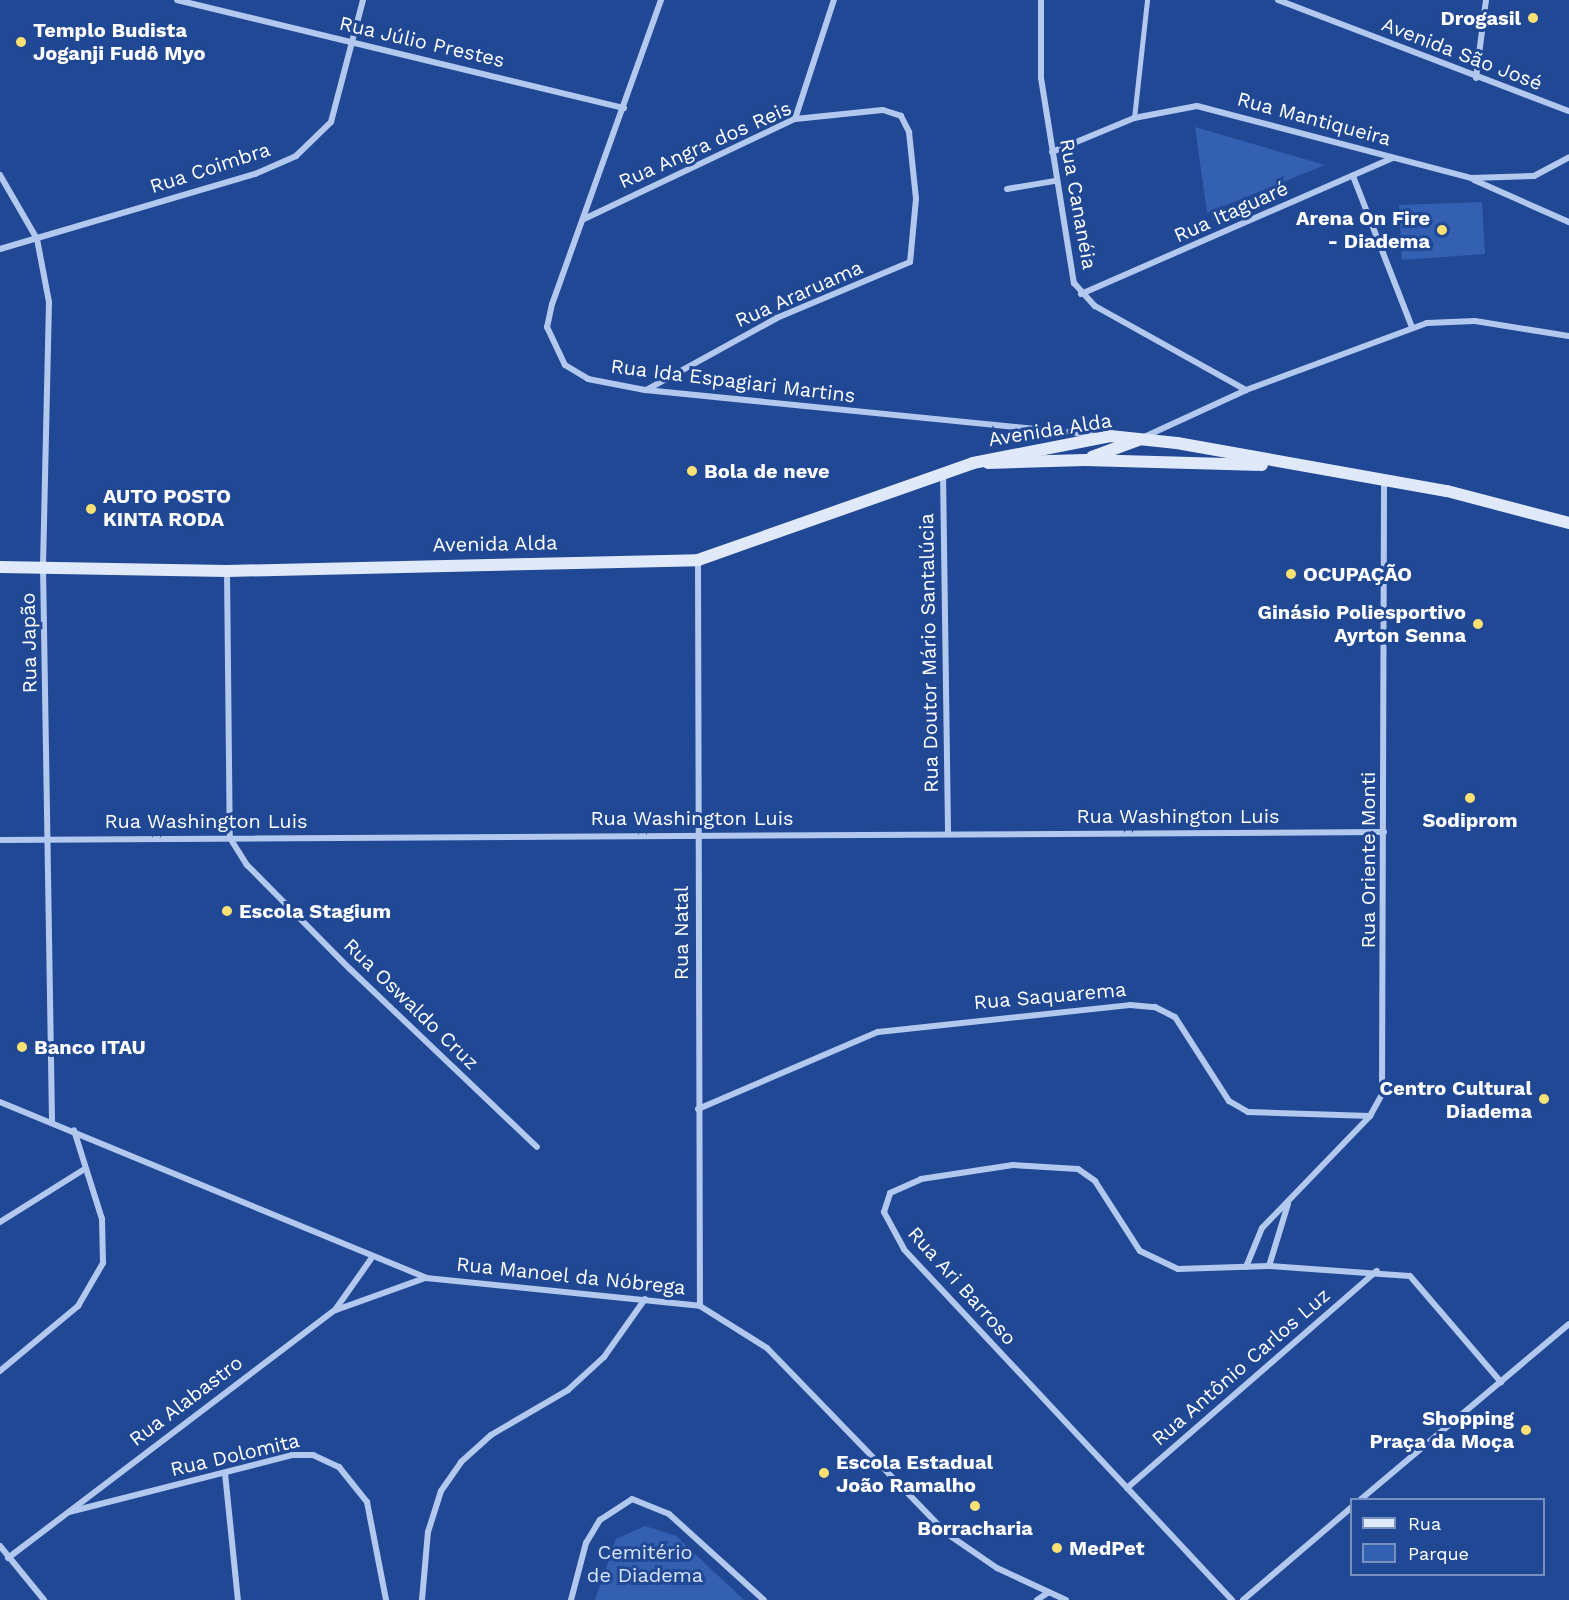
<!DOCTYPE html>
<html>
<head>
<meta charset="utf-8">
<style>
  body { margin:0 }
  #map { position:relative; width:1569px; height:1600px; overflow:hidden; background:#204894; font-family:"Work Sans",sans-serif }
  div>[style] { position:absolute }
  .green>* { inset:0; background:#3460b1 }
  .pedestrian>* { height:5px; margin:-2.5px; padding:0 2.5px; transform-origin:2.5px; border-radius:2.5px; background:#b3c8ee }
  .minor>* { height:6px; margin:-3px; padding:0 3px; transform-origin:3px; border-radius:3px; background:#b3c8ee }
  .secondary>* { height:12px; margin:-6px; padding:0 6px; transform-origin:6px; border-radius:6px; background:#e0e9fa }
  .dots>* { width:16px; height:16px; translate:-50% -50%; box-sizing:border-box; border:3px solid #204894; border-radius:50% }
  span { translate:-50% -50%; white-space:nowrap; text-align:center; line-height:1.15; -webkit-text-stroke:6px #204894; paint-order:stroke }
  .poi-label { font-size:20px; color:#fff; font-weight:700 }
  .right { translate:-100% -50%; text-align:right }
  .left { translate:0 -50%; text-align:left }
  .street-label { font-size:20px; color:#fff }
  .park-label { font-size:20px; color:#d9e5fa }
  .legend { position:absolute; left:1350px; top:1498px; width:195px; height:78px; box-sizing:border-box; background:#204894; border:2px solid #7991bf; margin:0; padding:8px 10px; list-style:none; font-size:18px; color:#fff }
  .legend li { display:flex; align-items:center; gap:12px; height:30px }
  .legend b { width:30px; border:2px solid #7991bf }
</style>
</head>
<body>
<div id="map">
  <div class="green">
    <i style="clip-path:polygon(1195px 127px,1325px 165px,1207px 213px)"></i>
    <i style="clip-path:polygon(1482px 202px,1485px 254px,1402px 260px,1399px 205px)"></i>
    <i style="clip-path:polygon(645px 1526px,676px 1536px,744px 1600px,595px 1600px,616px 1539px)"></i>
  </div>
  <div class="pedestrian">
    <i style="left:1134px;top:118px;width:119px;rotate:-83.7deg"></i>
  </div>
  <div class="minor">
    <i style="left:177px;top:0;width:460px;rotate:13.6deg"></i>
    <i style="left:661px;top:0;width:323px;rotate:109.7deg"></i>
    <i style="left:552px;top:304px;width:24px;rotate:102deg"></i>
    <i style="left:547px;top:327px;width:42px;rotate:64.7deg"></i>
    <i style="left:565px;top:365px;width:27px;rotate:31deg"></i>
    <i style="left:588px;top:379px;width:58px;rotate:10.9deg"></i>
    <i style="left:645px;top:390px;width:452px;rotate:5.7deg"></i>
    <i style="left:1041px;top:0;width:78px;rotate:90deg"></i>
    <i style="left:1041px;top:78px;width:208px;rotate:80.9deg"></i>
    <i style="left:1074px;top:283px;width:31px;rotate:48deg"></i>
    <i style="left:1095px;top:306px;width:173px;rotate:29.1deg"></i>
    <i style="left:1278px;top:0;width:311px;rotate:20.9deg"></i>
    <i style="left:1476px;top:78px;width:79px;rotate:-82.7deg"></i>
    <i style="left:795px;top:119px;width:125px;rotate:-71.9deg"></i>
    <i style="left:1052px;top:152px;width:89px;rotate:-22.5deg"></i>
    <i style="left:1134px;top:118px;width:64px;rotate:-10.8deg"></i>
    <i style="left:1197px;top:106px;width:283px;rotate:14.7deg"></i>
    <i style="left:1471px;top:178px;width:63px;rotate:-1.8deg"></i>
    <i style="left:1534px;top:176px;width:40px;rotate:-28deg"></i>
    <i style="left:0;top:175px;width:74px;rotate:60deg"></i>
    <i style="left:37px;top:239px;width:64px;rotate:79.2deg"></i>
    <i style="left:49px;top:302px;width:264px;rotate:91.3deg"></i>
    <i style="left:43px;top:566px;width:556px;rotate:89.07deg"></i>
    <i style="left:1353px;top:176px;width:162px;rotate:68.7deg"></i>
    <i style="left:1474px;top:180px;width:104px;rotate:23.9deg"></i>
    <i style="left:1007px;top:189px;width:49px;rotate:-9.5deg"></i>
    <i style="left:584px;top:219px;width:233px;rotate:-25.4deg"></i>
    <i style="left:795px;top:119px;width:88px;rotate:-5.8deg"></i>
    <i style="left:883px;top:110px;width:19px;rotate:18deg"></i>
    <i style="left:901px;top:116px;width:18px;rotate:63deg"></i>
    <i style="left:909px;top:132px;width:67px;rotate:84deg"></i>
    <i style="left:916px;top:199px;width:63px;rotate:95.4deg"></i>
    <i style="left:910px;top:262px;width:144px;rotate:157.2deg"></i>
    <i style="left:777px;top:318px;width:149px;rotate:151.2deg"></i>
    <i style="left:0;top:249px;width:266px;rotate:-16.4deg"></i>
    <i style="left:255px;top:174px;width:45px;rotate:-23.7deg"></i>
    <i style="left:296px;top:156px;width:49px;rotate:-44.2deg"></i>
    <i style="left:331px;top:122px;width:126px;rotate:-75.3deg"></i>
    <i style="left:1081px;top:294px;width:340px;rotate:-23.6deg"></i>
    <i style="left:1144px;top:437px;width:112px;rotate:-24.7deg"></i>
    <i style="left:1246px;top:390px;width:193px;rotate:-20.3deg"></i>
    <i style="left:1427px;top:323px;width:48px;rotate:-2.4deg"></i>
    <i style="left:1475px;top:321px;width:95px;rotate:9.1deg"></i>
    <i style="left:943px;top:472px;width:362px;rotate:89.2deg"></i>
    <i style="left:698px;top:560px;width:746px;rotate:89.85deg"></i>
    <i style="left:227px;top:571px;width:267px;rotate:89.4deg"></i>
    <i style="left:230px;top:838px;width:32px;rotate:58deg"></i>
    <i style="left:247px;top:865px;width:146px;rotate:45.3deg"></i>
    <i style="left:350px;top:969px;width:258px;rotate:43.6deg"></i>
    <i style="left:0;top:840px;width:1384px;rotate:-0.33deg"></i>
    <i style="left:0;top:1102px;width:461px;rotate:22.4deg"></i>
    <i style="left:426px;top:1278px;width:275px;rotate:5.8deg"></i>
    <i style="left:700px;top:1306px;width:79px;rotate:32.1deg"></i>
    <i style="left:767px;top:1348px;width:257px;rotate:45.9deg"></i>
    <i style="left:946px;top:1533px;width:62px;rotate:34.5deg"></i>
    <i style="left:997px;top:1568px;width:76px;rotate:24.9deg"></i>
    <i style="left:698px;top:1109px;width:196px;rotate:-23.2deg"></i>
    <i style="left:878px;top:1032px;width:253px;rotate:-6.1deg"></i>
    <i style="left:1130px;top:1005px;width:25px;rotate:5deg"></i>
    <i style="left:1155px;top:1007px;width:22px;rotate:27deg"></i>
    <i style="left:1175px;top:1017px;width:100px;rotate:57.3deg"></i>
    <i style="left:1229px;top:1101px;width:22px;rotate:30deg"></i>
    <i style="left:1248px;top:1112px;width:122px;rotate:1.9deg"></i>
    <i style="left:0;top:1222px;width:98px;rotate:-32.1deg"></i>
    <i style="left:1269px;top:1266px;width:65px;rotate:-73deg"></i>
    <i style="left:1246px;top:1267px;width:42px;rotate:-67.7deg"></i>
    <i style="left:1262px;top:1228px;width:156px;rotate:-46deg"></i>
    <i style="left:1370px;top:1116px;width:25px;rotate:-61deg"></i>
    <i style="left:1382px;top:1094px;width:612px;rotate:-89.81deg"></i>
    <i style="left:336px;top:1310px;width:95px;rotate:-19.8deg"></i>
    <i style="left:0;top:1371px;width:102px;rotate:-39.8deg"></i>
    <i style="left:78px;top:1306px;width:50px;rotate:-59.8deg"></i>
    <i style="left:103px;top:1263px;width:44px;rotate:-91.3deg"></i>
    <i style="left:102px;top:1219px;width:93px;rotate:-107.5deg"></i>
    <i style="left:225px;top:1473px;width:128px;rotate:84.2deg"></i>
    <i style="left:1127px;top:1488px;width:331px;rotate:-41deg"></i>
    <i style="left:1360px;top:1500px;width:273px;rotate:-40.1deg"></i>
    <i style="left:69px;top:1512px;width:230px;rotate:-14.3deg"></i>
    <i style="left:292px;top:1455px;width:21px"></i>
    <i style="left:313px;top:1455px;width:29px;rotate:25deg"></i>
    <i style="left:339px;top:1467px;width:45px;rotate:51.3deg"></i>
    <i style="left:367px;top:1502px;width:100px;rotate:79deg"></i>
    <i style="left:0;top:1546px;width:70px;rotate:50.8deg"></i>
    <i style="left:8px;top:1558px;width:410px;rotate:-37.2deg"></i>
    <i style="left:335px;top:1310px;width:62px;rotate:-54.8deg"></i>
    <i style="left:422px;top:1600px;width:68px;rotate:-85deg"></i>
    <i style="left:428px;top:1532px;width:43px;rotate:-72.4deg"></i>
    <i style="left:441px;top:1491px;width:35px;rotate:-55deg"></i>
    <i style="left:461px;top:1462px;width:40px;rotate:-42deg"></i>
    <i style="left:491px;top:1435px;width:89px;rotate:-30.3deg"></i>
    <i style="left:568px;top:1390px;width:49px;rotate:-42.5deg"></i>
    <i style="left:604px;top:1357px;width:71px;rotate:-54.7deg"></i>
    <i style="left:571px;top:1600px;width:59px;rotate:-75.3deg"></i>
    <i style="left:586px;top:1543px;width:27px;rotate:-59deg"></i>
    <i style="left:600px;top:1520px;width:38px;rotate:-33deg"></i>
    <i style="left:632px;top:1499px;width:40px;rotate:22deg"></i>
    <i style="left:669px;top:1514px;width:128px;rotate:42.2deg"></i>
    <i style="left:1037px;top:1600px;width:14px;rotate:-34deg"></i>
    <i style="left:1232px;top:1600px;width:480px;rotate:-133.1deg"></i>
    <i style="left:904px;top:1249px;width:42px;rotate:-118.4deg"></i>
    <i style="left:884px;top:1212px;width:20px;rotate:-72deg"></i>
    <i style="left:890px;top:1193px;width:34px;rotate:-24deg"></i>
    <i style="left:921px;top:1179px;width:93px;rotate:-8.7deg"></i>
    <i style="left:1013px;top:1165px;width:65px;rotate:3.5deg"></i>
    <i style="left:1078px;top:1169px;width:21px;rotate:35deg"></i>
    <i style="left:1095px;top:1181px;width:83px;rotate:57.3deg"></i>
    <i style="left:1140px;top:1251px;width:42px;rotate:25.3deg"></i>
    <i style="left:1178px;top:1269px;width:91px;rotate:-1.9deg"></i>
    <i style="left:1269px;top:1266px;width:141px;rotate:4.1deg"></i>
    <i style="left:1410px;top:1276px;width:140px;rotate:49.4deg"></i>
    <i style="left:1243px;top:1600px;width:143px;rotate:-40.5deg"></i>
  </div>
  <div class="secondary">
    <i style="left:1092px;top:457px;width:49px;rotate:-20.3deg"></i>
    <i style="left:988px;top:463px;width:97px;rotate:-1.8deg"></i>
    <i style="left:1085px;top:460px;width:177px;rotate:1.6deg"></i>
    <i style="left:0;top:567px;width:227px;rotate:1deg"></i>
    <i style="left:227px;top:571px;width:471px;rotate:-1.3deg"></i>
    <i style="left:698px;top:560px;width:292px;rotate:-19.4deg"></i>
    <i style="left:973px;top:463px;width:140px;rotate:-11.1deg"></i>
    <i style="left:1110px;top:436px;width:67px;rotate:6deg"></i>
    <i style="left:1177px;top:443px;width:274px;rotate:10.1deg"></i>
    <i style="left:1447px;top:491px;width:126px;rotate:14.7deg"></i>
  </div>
  <div class="dots">
    <i style="left:1533px;top:18px;background:#fbe174"></i>
    <i style="left:21px;top:42px;background:#fbe174"></i>
    <i style="left:1442px;top:230px;background:#fbe174"></i>
    <i style="left:692px;top:471px;background:#fbe174"></i>
    <i style="left:91px;top:509px;background:#fbe174"></i>
    <i style="left:1291px;top:574px;background:#fbe174"></i>
    <i style="left:1478px;top:624px;background:#fbe174"></i>
    <i style="left:1470px;top:798px;background:#fbe174"></i>
    <i style="left:227px;top:911px;background:#fbe174"></i>
    <i style="left:22px;top:1047px;background:#fbe174"></i>
    <i style="left:1544px;top:1099px;background:#fbe174"></i>
    <i style="left:1526px;top:1430px;background:#fbe174"></i>
    <i style="left:824px;top:1473px;background:#fbe174"></i>
    <i style="left:975px;top:1506px;background:#fbe174"></i>
    <i style="left:1057px;top:1548px;background:#fbe174"></i>
  </div>
  <div class="poi-label">
    <span class="right" style="left:1521px;top:18px">Drogasil</span>
    <span class="left" style="left:33px;top:42px">Templo Budista<br>Joganji Fudô Myo</span>
    <span class="right" style="left:1430px;top:230px">Arena On Fire<br>- Diadema</span>
    <span class="left" style="left:704px;top:471px">Bola de neve</span>
    <span class="left" style="left:103px;top:508px">AUTO POSTO<br>KINTA RODA</span>
    <span class="left" style="left:1303px;top:574px">OCUPAÇÃO</span>
    <span class="right" style="left:1466px;top:624px">Ginásio Poliesportivo<br>Ayrton Senna</span>
    <span style="left:1470px;top:820px">Sodiprom</span>
    <span class="left" style="left:239px;top:911px">Escola Stagium</span>
    <span class="left" style="left:34px;top:1047px">Banco ITAU</span>
    <span class="right" style="left:1532px;top:1100px">Centro Cultural<br>Diadema</span>
    <span class="right" style="left:1514px;top:1430px">Shopping<br>Praça da Moça</span>
    <span class="left" style="left:836px;top:1474px">Escola Estadual<br>João Ramalho</span>
    <span style="left:975px;top:1528px">Borracharia</span>
    <span class="left" style="left:1069px;top:1548px">MedPet</span>
  </div>
  <div class="street-label">
    <span style="left:422px;top:42px;rotate:13deg">Rua Júlio Prestes</span>
    <span style="left:1462px;top:54px;rotate:21deg">Avenida São José</span>
    <span style="left:1314px;top:119px;rotate:15deg">Rua Mantiqueira</span>
    <span style="left:705px;top:145px;rotate:-24deg">Rua Angra dos Reis</span>
    <span style="left:210px;top:168px;rotate:-18deg">Rua Coimbra</span>
    <span style="left:1078px;top:204px;rotate:80deg">Rua Cananéia</span>
    <span style="left:1231px;top:212px;rotate:-24deg">Rua Itaguaré</span>
    <span style="left:799px;top:294px;rotate:-24deg">Rua Araruama</span>
    <span style="left:733px;top:381px;rotate:7deg">Rua Ida Espagiari Martins</span>
    <span style="left:1050px;top:430px;rotate:-9deg">Avenida Alda</span>
    <span style="left:495px;top:544px;rotate:-1deg">Avenida Alda</span>
    <span style="left:29px;top:643px;rotate:-91deg">Rua Japão</span>
    <span style="left:929px;top:653px;rotate:-91deg">Rua Doutor Mário Santalúcia</span>
    <span style="left:1178px;top:816px">Rua Washington Luis</span>
    <span style="left:692px;top:818px">Rua Washington Luis</span>
    <span style="left:206px;top:821px">Rua Washington Luis</span>
    <span style="left:1368px;top:860px;rotate:-90deg">Rua Oriente Monti</span>
    <span style="left:681px;top:933px;rotate:-90deg">Rua Natal</span>
    <span style="left:1050px;top:996px;rotate:-5deg">Rua Saquarema</span>
    <span style="left:411px;top:1004px;rotate:44deg">Rua Oswaldo Cruz</span>
    <span style="left:571px;top:1276px;rotate:6deg">Rua Manoel da Nóbrega</span>
    <span style="left:962px;top:1286px;rotate:48deg">Rua Ari Barroso</span>
    <span style="left:1241px;top:1367px;rotate:-41deg">Rua Antônio Carlos Luz</span>
    <span style="left:186px;top:1401px;rotate:-37deg">Rua Alabastro</span>
    <span style="left:235px;top:1455px;rotate:-13deg">Rua Dolomita</span>
  </div>
  <div class="park-label">
    <span style="left:645px;top:1564px">Cemitério<br>de Diadema</span>
  </div>
  <ul class="legend">
  <li><b style="height:8px;background:#e0e9fa"></b>Rua</li>
  <li><b style="height:16px;background:#3460b1"></b>Parque</li>
  </ul>
</div>
</body>
</html>
